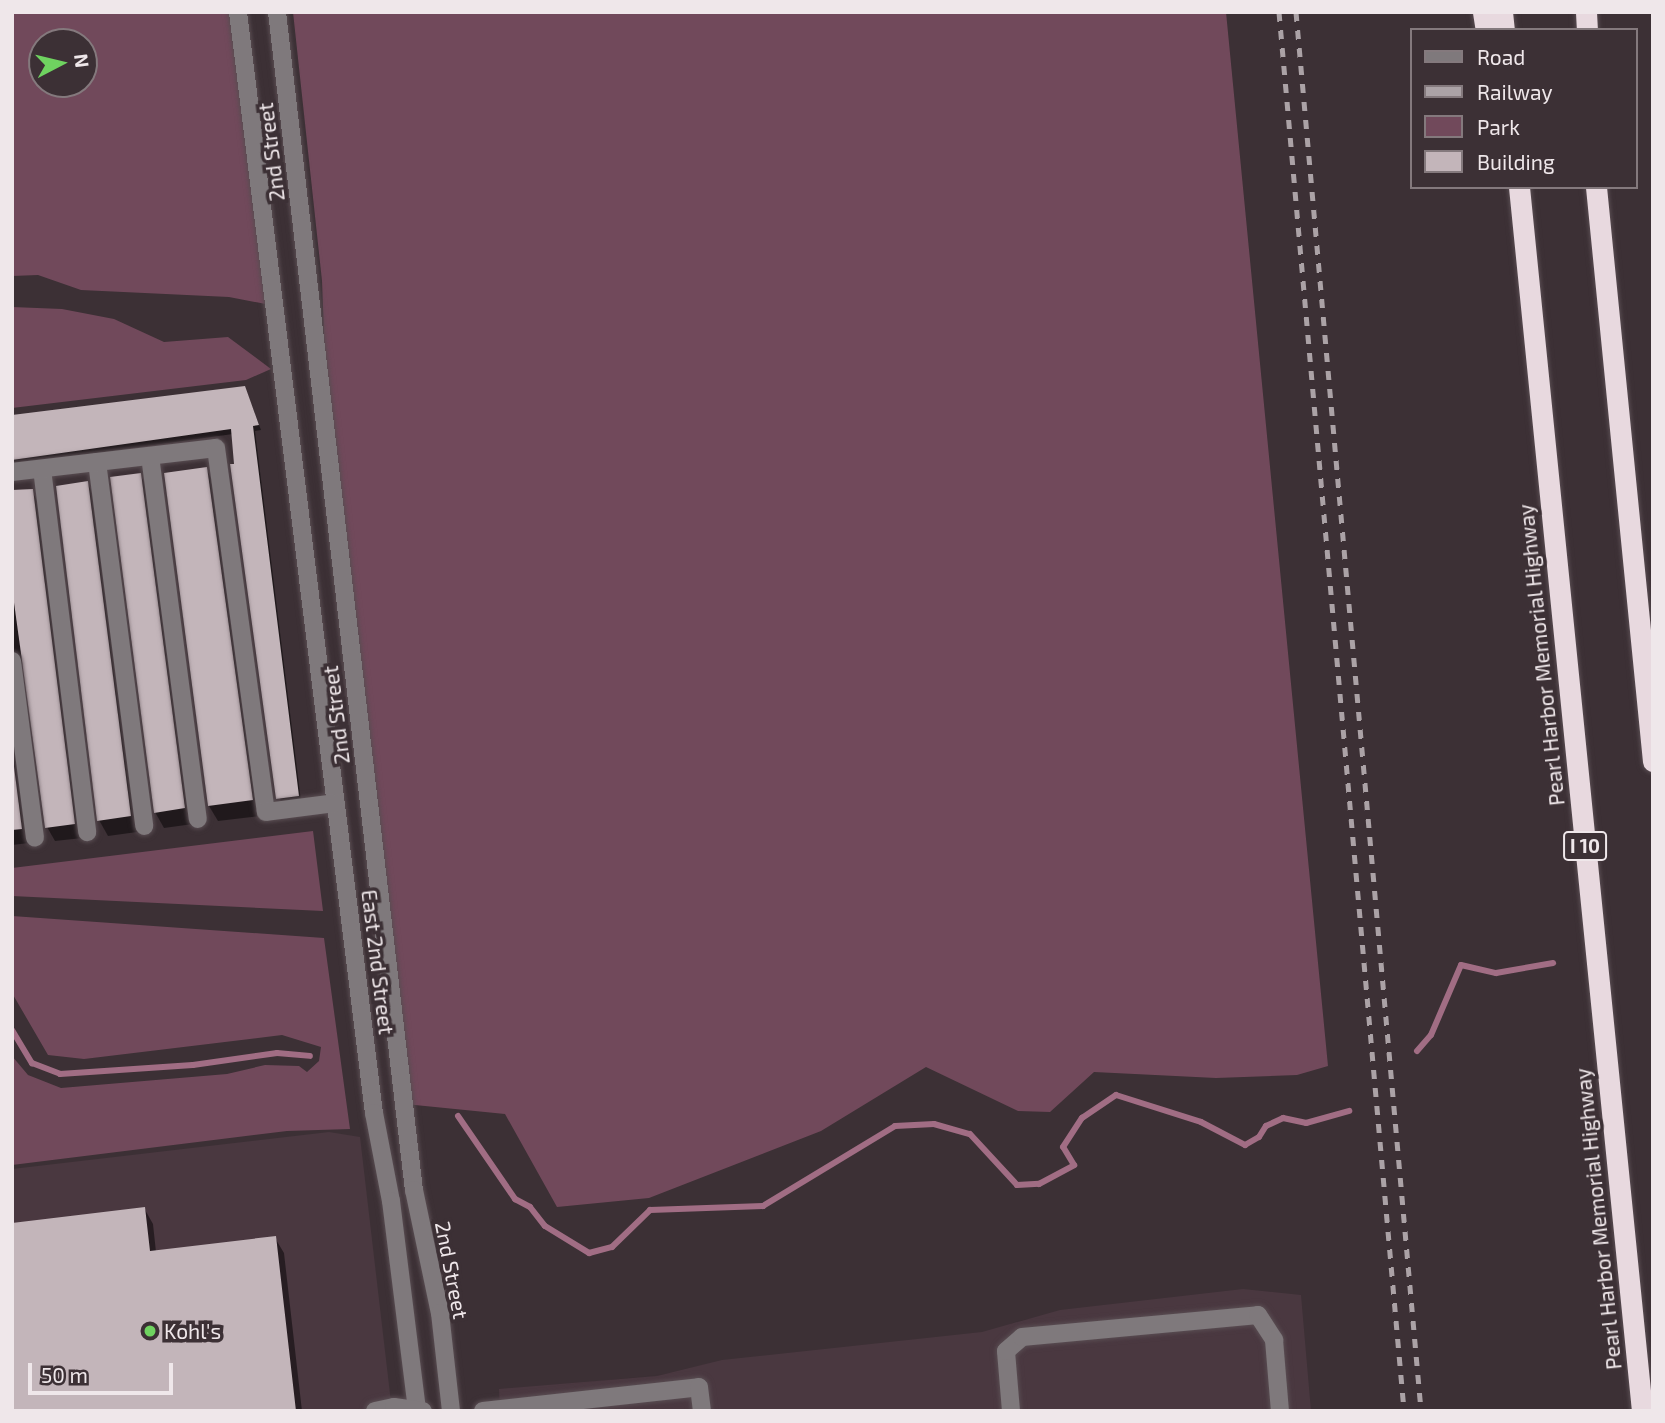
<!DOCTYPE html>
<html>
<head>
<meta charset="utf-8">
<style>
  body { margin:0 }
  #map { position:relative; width:1665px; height:1423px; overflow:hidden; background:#3c3035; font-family:"Exo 2",sans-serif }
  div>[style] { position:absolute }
  .built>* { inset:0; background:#4a3840 }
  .green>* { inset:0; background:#71495b }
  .shadow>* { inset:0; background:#0007 }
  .stream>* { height:6px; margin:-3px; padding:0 3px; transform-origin:3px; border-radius:3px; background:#a16d84 }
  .building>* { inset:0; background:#c3b5ba }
  .roads { filter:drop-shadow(0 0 2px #594d52) drop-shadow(0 0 2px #594d52) }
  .minor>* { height:18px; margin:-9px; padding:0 9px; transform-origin:9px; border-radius:9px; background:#7f797c }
  .highway>* { height:21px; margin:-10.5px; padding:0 10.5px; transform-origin:10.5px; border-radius:10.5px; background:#e8d9df }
  .rail>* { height:5px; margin-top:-2.5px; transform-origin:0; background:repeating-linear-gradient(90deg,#aba2a6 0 9px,transparent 0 18px) }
  .dots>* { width:19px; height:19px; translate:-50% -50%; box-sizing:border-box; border:4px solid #3c3035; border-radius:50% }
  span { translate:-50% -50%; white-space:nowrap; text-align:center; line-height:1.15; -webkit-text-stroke:7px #3c3035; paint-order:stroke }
  .shield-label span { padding:2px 5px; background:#3c3035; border:2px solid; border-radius:5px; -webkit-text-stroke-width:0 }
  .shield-label { font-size:19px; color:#efe7ea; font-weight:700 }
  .street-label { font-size:21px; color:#efe7ea }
  .poi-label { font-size:21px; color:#efe7ea }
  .left { translate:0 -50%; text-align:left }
  .frame { position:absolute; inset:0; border:14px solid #efe7ea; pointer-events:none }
  .legend { position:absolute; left:1410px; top:28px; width:228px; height:161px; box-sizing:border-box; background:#3c3035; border:2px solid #84797d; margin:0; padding:9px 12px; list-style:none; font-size:21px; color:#efe7ea }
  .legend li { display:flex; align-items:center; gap:14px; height:35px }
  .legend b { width:35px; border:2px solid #84797d }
  .north { position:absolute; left:28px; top:28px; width:70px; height:70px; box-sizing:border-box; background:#3c3035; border:2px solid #84797d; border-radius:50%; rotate:83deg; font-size:19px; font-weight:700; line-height:28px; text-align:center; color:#efe7ea }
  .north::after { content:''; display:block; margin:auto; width:24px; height:32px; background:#6fd360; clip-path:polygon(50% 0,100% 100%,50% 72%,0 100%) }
  .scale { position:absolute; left:28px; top:1363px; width:145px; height:32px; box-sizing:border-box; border:4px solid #efe7ea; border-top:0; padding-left:9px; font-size:21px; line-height:24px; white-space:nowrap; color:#efe7ea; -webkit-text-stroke:5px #3c3035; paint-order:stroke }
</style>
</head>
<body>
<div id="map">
  <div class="built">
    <i style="clip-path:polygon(329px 1132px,360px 1137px,392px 1411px,12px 1411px,12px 1169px)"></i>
    <i style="clip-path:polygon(1243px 1289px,1301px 1295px,1311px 1411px,500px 1411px,499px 1389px,657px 1376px,722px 1360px,982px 1332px,1060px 1310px)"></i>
  </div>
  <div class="green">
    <i style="clip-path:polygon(evenodd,12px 12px,246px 12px,271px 305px,229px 297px,81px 290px,38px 275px,12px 276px,12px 12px,42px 42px,84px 42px,84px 84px,42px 84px,42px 42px)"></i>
    <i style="clip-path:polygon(293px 12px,1226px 12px,1328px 1066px,1297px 1075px,1216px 1078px,1094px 1072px,1050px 1112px,1018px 1111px,926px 1067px,821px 1131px,649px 1198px,557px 1207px,505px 1114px,405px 1104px,327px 417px,322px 281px)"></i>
    <i style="clip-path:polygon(12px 307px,62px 309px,114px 319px,164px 342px,228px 337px,271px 369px,246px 380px,12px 408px)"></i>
    <i style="clip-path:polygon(313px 831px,323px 911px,12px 896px,12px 868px)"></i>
    <i style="clip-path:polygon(12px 916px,324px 938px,350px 1129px,287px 1131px,12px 1165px,12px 1056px,28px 1075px,61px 1088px,227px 1074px,265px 1065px,299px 1066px,307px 1072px,319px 1061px,321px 1047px,282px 1035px,84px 1059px,48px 1055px,12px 993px)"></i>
  </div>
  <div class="shadow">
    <i style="clip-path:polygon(247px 393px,261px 430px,255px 431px,301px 801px,281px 804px,233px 434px,12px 465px,12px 417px)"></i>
    <i style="clip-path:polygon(206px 469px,215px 485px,261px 816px,218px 821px,209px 806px)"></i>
    <i style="clip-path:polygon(140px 475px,149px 490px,193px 824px,164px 828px,155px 812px)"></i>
    <i style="clip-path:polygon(87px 483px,96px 499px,137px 832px,108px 836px,99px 820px)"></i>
    <i style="clip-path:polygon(31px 490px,40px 505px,82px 838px,55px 841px,47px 827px,26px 668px,20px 663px,12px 672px,12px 493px)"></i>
    <i style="clip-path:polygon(12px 711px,29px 843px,12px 845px)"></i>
    <i style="clip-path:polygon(144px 1208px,153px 1224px,156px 1252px,275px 1238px,284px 1253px,302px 1411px,12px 1411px)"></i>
  </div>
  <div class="stream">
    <i style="left:12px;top:1030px;width:39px;rotate:59deg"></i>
    <i style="left:32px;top:1063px;width:30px;rotate:21deg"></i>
    <i style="left:60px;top:1074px;width:133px;rotate:-3.9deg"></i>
    <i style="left:193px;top:1065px;width:85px;rotate:-8.1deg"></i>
    <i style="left:277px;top:1053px;width:33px;rotate:5deg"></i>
    <i style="left:1417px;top:1051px;width:21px;rotate:-49deg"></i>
    <i style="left:1431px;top:1035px;width:76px;rotate:-66.8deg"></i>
    <i style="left:1461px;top:965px;width:36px;rotate:13deg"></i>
    <i style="left:1496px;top:973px;width:58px;rotate:-10deg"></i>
    <i style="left:458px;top:1116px;width:101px;rotate:55.5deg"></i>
    <i style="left:515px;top:1199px;width:17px;rotate:28deg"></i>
    <i style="left:530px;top:1207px;width:24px;rotate:52deg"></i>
    <i style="left:545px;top:1226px;width:52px;rotate:31.5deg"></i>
    <i style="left:589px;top:1253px;width:24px;rotate:-15deg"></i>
    <i style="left:612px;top:1247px;width:53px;rotate:-44.2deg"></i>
    <i style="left:650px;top:1210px;width:113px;rotate:-2deg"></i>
    <i style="left:763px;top:1206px;width:154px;rotate:-31.2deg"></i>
    <i style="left:895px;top:1126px;width:39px;rotate:-3deg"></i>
    <i style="left:934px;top:1124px;width:37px;rotate:16deg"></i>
    <i style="left:970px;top:1134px;width:69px;rotate:47.3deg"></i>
    <i style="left:1017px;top:1185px;width:22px;rotate:-3deg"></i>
    <i style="left:1039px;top:1184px;width:40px;rotate:-28deg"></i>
    <i style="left:1074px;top:1165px;width:21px;rotate:-121deg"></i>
    <i style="left:1063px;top:1147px;width:35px;rotate:-57deg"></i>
    <i style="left:1082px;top:1118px;width:41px;rotate:-34.1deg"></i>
    <i style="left:1116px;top:1095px;width:89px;rotate:17.6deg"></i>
    <i style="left:1201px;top:1122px;width:50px;rotate:27.6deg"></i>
    <i style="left:1245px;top:1145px;width:16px;rotate:-30deg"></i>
    <i style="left:1259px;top:1137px;width:13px;rotate:-58deg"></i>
    <i style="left:1266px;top:1126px;width:19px;rotate:-25deg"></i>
    <i style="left:1283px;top:1118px;width:24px;rotate:12deg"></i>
    <i style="left:1306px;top:1123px;width:45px;rotate:-15.6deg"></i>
  </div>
  <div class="building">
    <i style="clip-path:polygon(245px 386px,259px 425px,253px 426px,299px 796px,276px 799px,230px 464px,234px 464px,231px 429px,12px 460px,12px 415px)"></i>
    <i style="clip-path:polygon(207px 467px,253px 800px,208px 806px,164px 473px)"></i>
    <i style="clip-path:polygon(141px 473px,185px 808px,154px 813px,110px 477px)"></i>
    <i style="clip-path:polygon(88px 481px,131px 816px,97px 821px,56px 486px)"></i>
    <i style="clip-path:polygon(33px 489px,75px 824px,45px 828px,12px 588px,12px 490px)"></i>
    <i style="clip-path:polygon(12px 751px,22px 829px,12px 830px)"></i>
    <i style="clip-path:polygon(145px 1207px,150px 1251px,276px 1236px,296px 1411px,12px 1411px,12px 1223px)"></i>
  </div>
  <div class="roads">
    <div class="minor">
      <i style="left:238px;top:12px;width:1109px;rotate:82.96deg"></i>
      <i style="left:374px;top:1113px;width:90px;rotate:79.1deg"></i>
      <i style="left:391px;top:1201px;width:212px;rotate:82.9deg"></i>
      <i style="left:277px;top:12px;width:1186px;rotate:83.37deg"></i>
      <i style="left:414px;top:1190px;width:126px;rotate:78.1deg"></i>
      <i style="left:440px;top:1313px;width:99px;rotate:83.6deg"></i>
      <i style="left:150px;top:456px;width:366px;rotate:82.5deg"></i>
      <i style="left:97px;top:462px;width:367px;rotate:82.6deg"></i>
      <i style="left:42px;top:469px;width:366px;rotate:82.9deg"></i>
      <i style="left:12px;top:472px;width:205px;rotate:-6.7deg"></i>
      <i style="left:216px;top:448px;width:367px;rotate:82.2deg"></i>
      <i style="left:266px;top:812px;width:70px;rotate:-7.4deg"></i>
      <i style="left:12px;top:661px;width:178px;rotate:82.6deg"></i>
      <i style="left:375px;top:1411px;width:19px;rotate:-12deg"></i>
      <i style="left:394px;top:1407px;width:29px;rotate:8deg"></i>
      <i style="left:483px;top:1411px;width:217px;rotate:-6.3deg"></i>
      <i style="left:699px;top:1387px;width:24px;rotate:83deg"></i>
      <i style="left:1011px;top:1411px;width:60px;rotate:-94.8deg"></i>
      <i style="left:1006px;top:1351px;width:21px;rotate:-41deg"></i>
      <i style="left:1022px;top:1337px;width:237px;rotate:-5.3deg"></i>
      <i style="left:1258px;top:1315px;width:30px;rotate:57deg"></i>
      <i style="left:1274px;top:1340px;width:71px;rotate:85.2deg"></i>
    </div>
    <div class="highway">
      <i style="left:1483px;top:12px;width:18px;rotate:81deg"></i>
      <i style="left:1502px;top:12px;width:18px;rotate:84deg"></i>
      <i style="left:1586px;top:12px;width:18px;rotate:87deg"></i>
      <i style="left:1519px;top:187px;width:1230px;rotate:84.26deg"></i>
      <i style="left:1596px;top:187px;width:577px;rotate:84.33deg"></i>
    </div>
  </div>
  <div class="rail">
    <i style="left:1279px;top:12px;width:1405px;rotate:84.89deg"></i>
    <i style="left:1296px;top:12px;width:1405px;rotate:84.89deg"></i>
  </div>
  <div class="dots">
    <i style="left:150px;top:1331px;background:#6fd360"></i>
  </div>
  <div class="shield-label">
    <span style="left:1585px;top:846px">I 10</span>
  </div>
  <div class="street-label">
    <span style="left:271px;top:152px;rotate:-97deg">2nd Street</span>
    <span style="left:1541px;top:655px;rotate:-96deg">Pearl Harbor Memorial Highway</span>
    <span style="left:336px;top:715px;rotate:-97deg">2nd Street</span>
    <span style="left:378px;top:962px;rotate:83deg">East 2nd Street</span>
    <span style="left:1598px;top:1219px;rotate:-96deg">Pearl Harbor Memorial Highway</span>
    <span style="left:452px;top:1270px;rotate:79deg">2nd Street</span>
  </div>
  <div class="poi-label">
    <span class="left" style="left:164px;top:1331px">Kohl's</span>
  </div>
  <div class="frame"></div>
  <ul class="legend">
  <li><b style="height:9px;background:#7f797c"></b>Road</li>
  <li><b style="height:9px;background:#aba2a6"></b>Railway</li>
  <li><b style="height:19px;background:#71495b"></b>Park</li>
  <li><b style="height:19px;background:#c3b5ba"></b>Building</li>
  </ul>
  <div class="north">N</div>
  <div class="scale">50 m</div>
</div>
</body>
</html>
